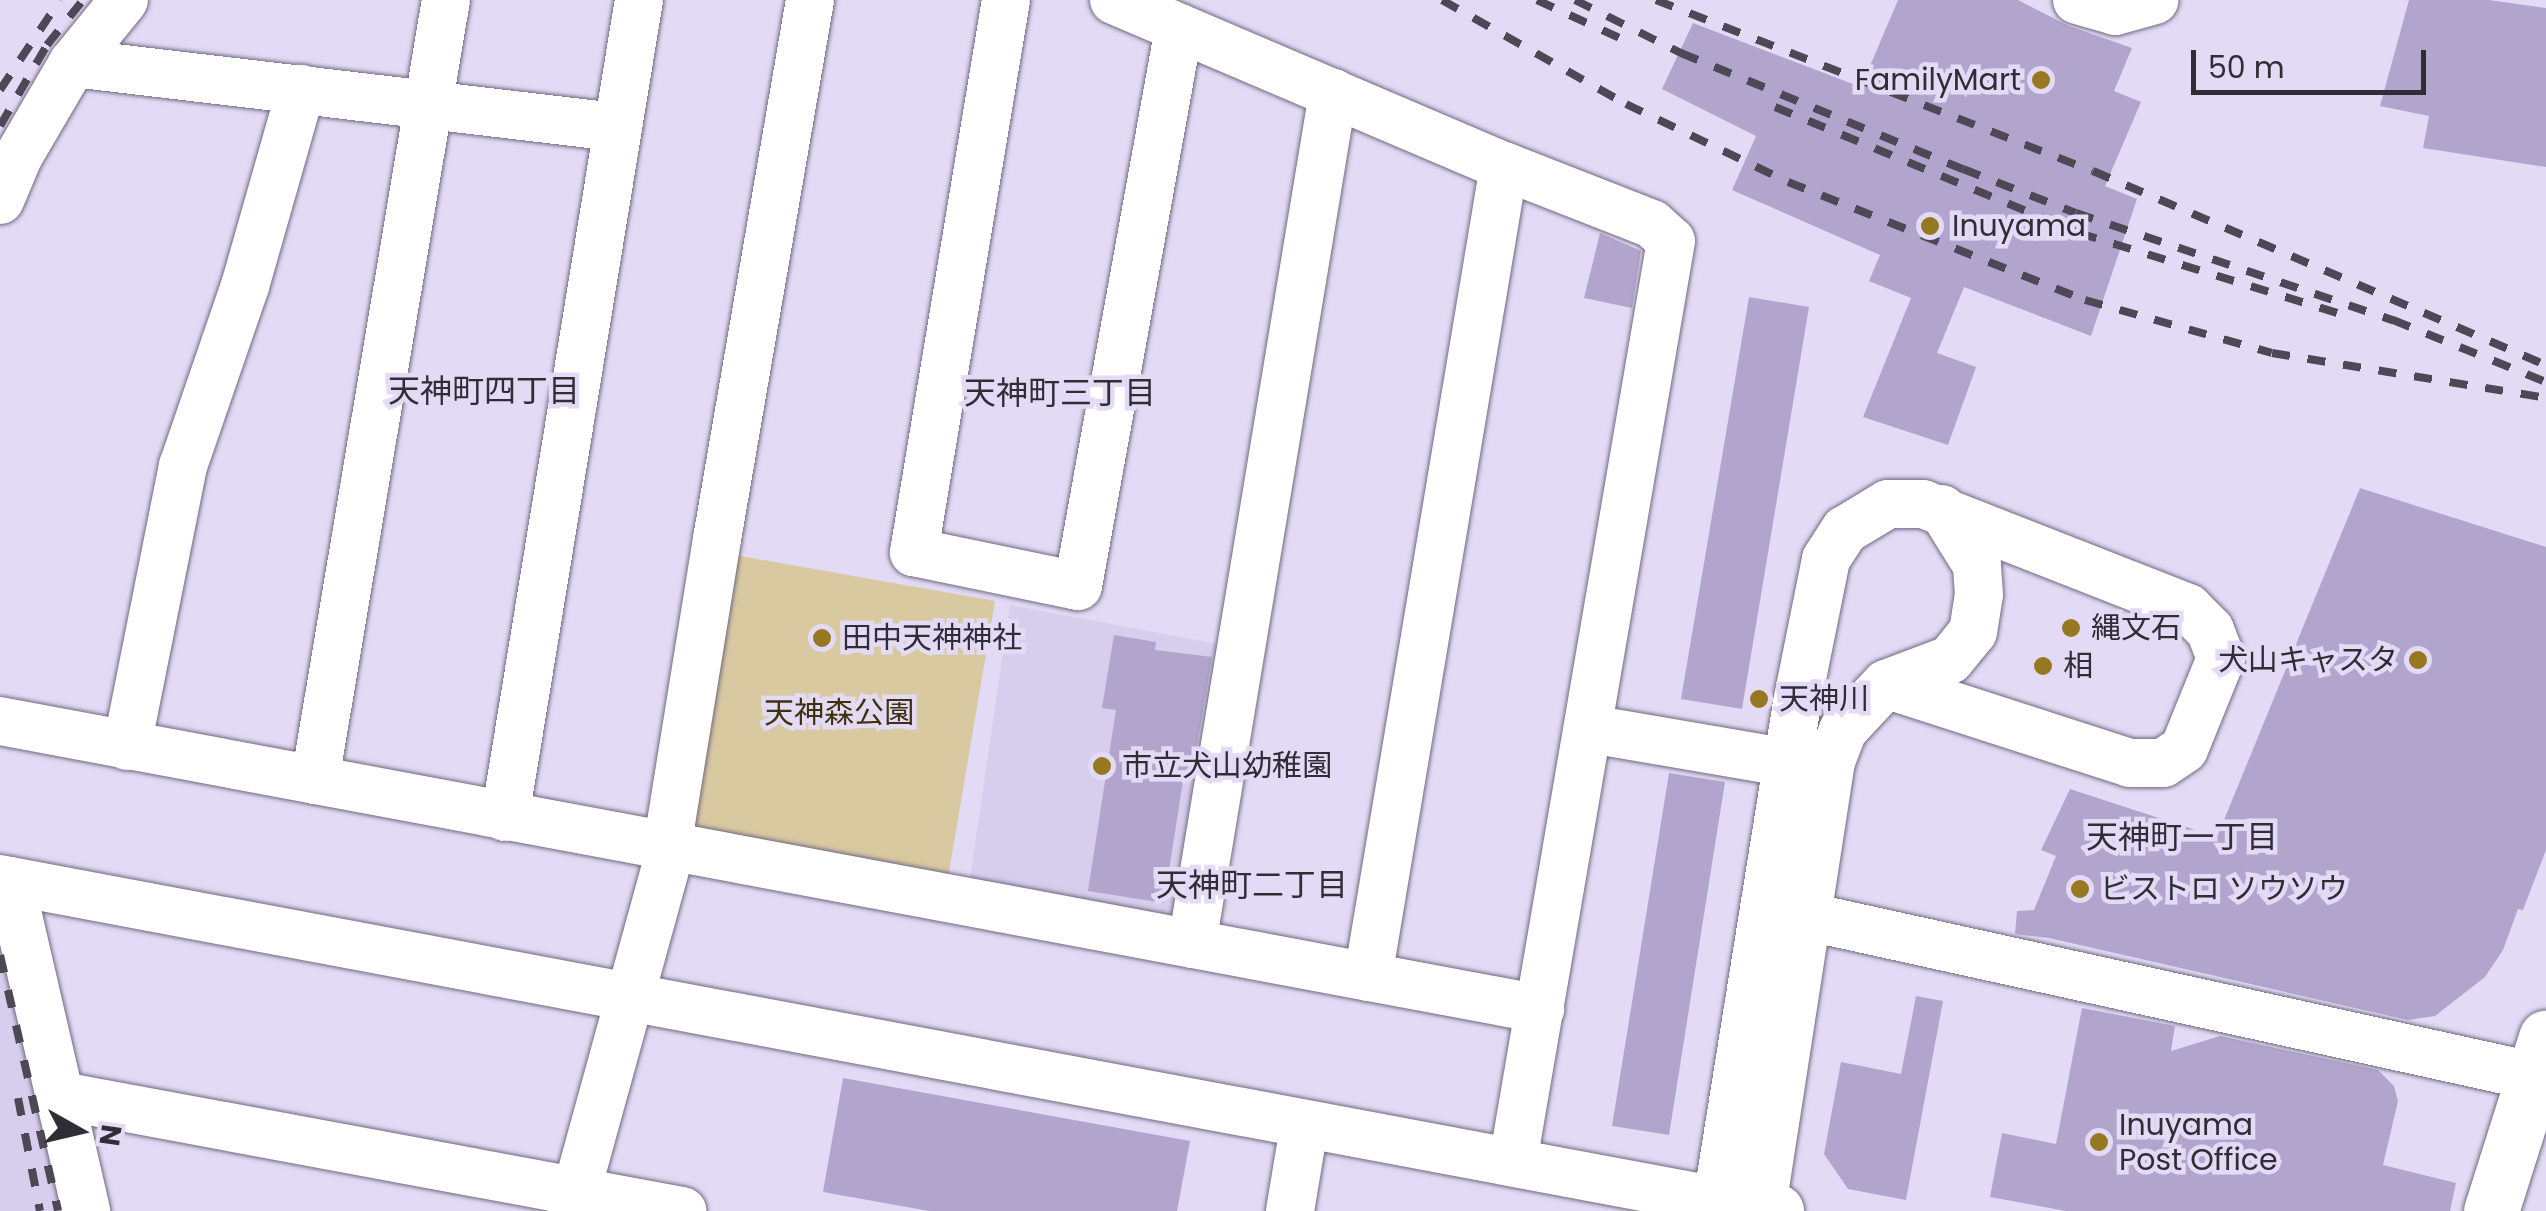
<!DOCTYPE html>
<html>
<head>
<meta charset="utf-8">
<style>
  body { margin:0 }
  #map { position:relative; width:2546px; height:1211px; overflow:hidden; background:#e3dbf5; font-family:Poppins,"Noto Sans JP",sans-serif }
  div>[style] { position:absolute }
  .built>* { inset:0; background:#d7cdec }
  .green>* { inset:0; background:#d9c9a0 }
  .building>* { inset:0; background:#b2a5cd }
  .roads { filter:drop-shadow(0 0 2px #716980) drop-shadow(0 0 2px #716980) }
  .minor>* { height:48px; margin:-24px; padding:0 24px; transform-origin:24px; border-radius:24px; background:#fff }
  .major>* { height:55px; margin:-27.5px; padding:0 27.5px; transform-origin:27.5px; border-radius:27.5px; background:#fff }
  .rail>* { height:8px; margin-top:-4px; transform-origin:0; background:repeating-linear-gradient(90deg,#4c4855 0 18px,transparent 0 36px) }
  .dots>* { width:28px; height:28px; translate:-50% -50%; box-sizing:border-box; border:5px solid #e3dbf5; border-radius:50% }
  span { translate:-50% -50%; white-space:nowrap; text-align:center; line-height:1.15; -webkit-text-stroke:9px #e3dbf5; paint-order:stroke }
  .poi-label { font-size:30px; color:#302d37 }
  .right { translate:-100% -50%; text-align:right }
  .left { translate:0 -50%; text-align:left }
  .park-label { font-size:30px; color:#3d310e }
  .neighbourhood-label { font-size:32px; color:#302d37 }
  .north { position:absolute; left:30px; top:1081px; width:100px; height:100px; -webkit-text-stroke:8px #e3dbf5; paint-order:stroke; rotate:98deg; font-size:28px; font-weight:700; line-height:40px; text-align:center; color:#302d37 }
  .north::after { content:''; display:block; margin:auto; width:35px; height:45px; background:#302d37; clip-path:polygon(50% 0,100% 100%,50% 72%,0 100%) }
  .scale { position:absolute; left:2191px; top:50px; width:235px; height:45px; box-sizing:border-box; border:5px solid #302d37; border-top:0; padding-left:12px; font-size:30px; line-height:35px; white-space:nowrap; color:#302d37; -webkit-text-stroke:8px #e3dbf5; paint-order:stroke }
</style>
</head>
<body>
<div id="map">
  <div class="built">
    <i style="clip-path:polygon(1010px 605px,1234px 647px,1194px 927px,969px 886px)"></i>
    <i style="clip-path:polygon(0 893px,75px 1211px,0 1211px)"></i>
  </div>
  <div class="green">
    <i style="clip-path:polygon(729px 554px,995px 601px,947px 884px,693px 838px)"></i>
  </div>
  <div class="building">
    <i style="clip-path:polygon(1898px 0,2018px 0,2069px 26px,2132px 48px,2114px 91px,2141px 102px,2105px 186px,2137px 199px,2091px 336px,1964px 287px,1937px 353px,1976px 367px,1948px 445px,1863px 417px,1911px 298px,1869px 281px,1880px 255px,1732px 190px,1756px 136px,1662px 89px,1693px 23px,1861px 87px)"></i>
    <i style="clip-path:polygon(2409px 0,2489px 0,2546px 8px,2546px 167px,2423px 148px,2429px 116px,2380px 106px)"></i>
    <i style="clip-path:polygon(1600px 233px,1641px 251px,1632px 308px,1584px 298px)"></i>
    <i style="clip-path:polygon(1749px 297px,1809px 307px,1742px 709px,1681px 699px)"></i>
    <i style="clip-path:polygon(2360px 488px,2546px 547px,2546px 850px,2523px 910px,2518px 909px,2503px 950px,2485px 977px,2435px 1016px,2408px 1020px,2049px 938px,2015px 934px,2017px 911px,2034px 910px,2056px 856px,2041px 850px,2070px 789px,2217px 837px)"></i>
    <i style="clip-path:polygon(1114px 635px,1156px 642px,1155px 650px,1212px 657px,1192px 775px,1184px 774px,1164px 903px,1088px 891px,1116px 710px,1102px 708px)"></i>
    <i style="clip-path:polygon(1669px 773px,1725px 782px,1669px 1135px,1612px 1126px)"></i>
    <i style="clip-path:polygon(1916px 996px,1943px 1001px,1906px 1200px,1848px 1189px,1824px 1154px,1841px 1062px,1901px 1074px)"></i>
    <i style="clip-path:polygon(2082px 1008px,2175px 1026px,2171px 1051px,2220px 1036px,2378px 1070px,2394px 1086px,2398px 1101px,2383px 1165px,2456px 1183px,2450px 1211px,2066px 1211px,1990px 1197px,2002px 1133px,2056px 1144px)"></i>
    <i style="clip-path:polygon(843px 1078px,1190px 1141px,1177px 1211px,929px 1211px,823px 1192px)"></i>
  </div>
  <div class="roads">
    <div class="minor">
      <i style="left:1006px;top:0;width:560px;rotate:99.46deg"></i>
      <i style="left:914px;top:552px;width:167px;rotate:11.7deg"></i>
      <i style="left:1078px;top:586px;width:567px;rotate:-79.74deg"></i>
      <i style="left:1114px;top:0;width:424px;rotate:23.1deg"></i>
      <i style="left:1504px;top:166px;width:159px;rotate:21.4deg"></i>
      <i style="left:1652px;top:224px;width:25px;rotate:42deg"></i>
      <i style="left:1671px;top:241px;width:933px;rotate:99.74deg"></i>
      <i style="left:2077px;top:0;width:40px;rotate:16deg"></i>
      <i style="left:2115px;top:11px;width:41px;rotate:-15.4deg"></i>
      <i style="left:73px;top:63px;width:546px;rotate:6.73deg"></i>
      <i style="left:0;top:200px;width:47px;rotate:-67.3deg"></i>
      <i style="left:18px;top:157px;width:109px;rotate:-59.7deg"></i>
      <i style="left:73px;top:63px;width:81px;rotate:-51deg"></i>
      <i style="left:1886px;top:684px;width:68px;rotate:-20.6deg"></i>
      <i style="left:1950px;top:660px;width:36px;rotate:-51deg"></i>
      <i style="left:1973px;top:632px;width:37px;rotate:-81deg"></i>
      <i style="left:1979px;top:595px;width:30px;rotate:-94deg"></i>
      <i style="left:1977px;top:565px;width:66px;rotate:-122deg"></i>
      <i style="left:0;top:721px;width:1567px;rotate:10.59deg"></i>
      <i style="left:1590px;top:729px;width:201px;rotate:9.7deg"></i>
      <i style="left:127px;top:746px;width:286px;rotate:-78.7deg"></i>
      <i style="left:183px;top:466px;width:190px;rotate:-71deg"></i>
      <i style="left:245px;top:286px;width:205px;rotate:-74.1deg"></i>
      <i style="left:315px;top:780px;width:791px;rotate:-80.47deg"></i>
      <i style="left:505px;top:817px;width:828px;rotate:-80.69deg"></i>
      <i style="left:0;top:879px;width:1747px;rotate:10.62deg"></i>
      <i style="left:1717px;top:1201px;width:504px;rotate:-80.87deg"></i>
      <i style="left:1797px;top:703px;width:147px;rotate:-78.6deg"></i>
      <i style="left:1826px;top:559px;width:35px;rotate:-57deg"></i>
      <i style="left:1845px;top:530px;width:50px;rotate:-31.2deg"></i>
      <i style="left:1888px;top:504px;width:35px"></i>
      <i style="left:1923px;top:504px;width:285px;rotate:21.4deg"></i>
      <i style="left:2188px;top:608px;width:31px;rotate:45deg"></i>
      <i style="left:2210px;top:630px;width:30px;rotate:69deg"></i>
      <i style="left:2221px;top:658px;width:98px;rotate:112.1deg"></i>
      <i style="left:2184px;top:749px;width:25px;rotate:146deg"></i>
      <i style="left:2163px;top:763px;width:33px;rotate:180deg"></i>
      <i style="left:2130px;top:763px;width:256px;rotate:-162.1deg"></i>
      <i style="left:1886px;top:684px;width:63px;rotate:133.1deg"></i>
      <i style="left:1843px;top:730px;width:33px;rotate:111deg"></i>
      <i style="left:1831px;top:761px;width:452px;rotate:98.8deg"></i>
      <i style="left:10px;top:881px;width:339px;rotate:77deg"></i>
      <i style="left:1805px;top:916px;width:759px;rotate:12.41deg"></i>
      <i style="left:1192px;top:944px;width:863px;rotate:-80.59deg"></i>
      <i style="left:1368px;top:977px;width:822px;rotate:-80.48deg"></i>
      <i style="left:62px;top:1096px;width:631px;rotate:10.51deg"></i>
      <i style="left:571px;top:1211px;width:376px;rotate:-74.6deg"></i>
      <i style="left:671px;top:849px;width:26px;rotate:-90deg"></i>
      <i style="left:671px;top:823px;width:288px;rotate:-80.8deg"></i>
      <i style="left:717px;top:539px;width:547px;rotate:-80.21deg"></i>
      <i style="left:1290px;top:1211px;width:85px;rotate:-80.5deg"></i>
    </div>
    <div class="major">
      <i style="left:1715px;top:1211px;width:10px;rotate:-79deg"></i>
      <i style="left:1717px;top:1201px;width:60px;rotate:9.6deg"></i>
      <i style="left:2491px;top:1211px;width:182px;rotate:-72.4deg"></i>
    </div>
  </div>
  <div class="rail">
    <i style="left:1442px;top:0;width:211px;rotate:29.5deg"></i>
    <i style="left:1626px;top:104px;width:180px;rotate:25.7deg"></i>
    <i style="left:1788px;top:182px;width:320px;rotate:21.7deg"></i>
    <i style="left:2085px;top:300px;width:194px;rotate:15.8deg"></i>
    <i style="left:2272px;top:353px;width:278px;rotate:9.3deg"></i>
    <i style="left:1537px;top:0;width:96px;rotate:24.7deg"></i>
    <i style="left:1575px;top:0;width:119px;rotate:26.6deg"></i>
    <i style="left:1681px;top:53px;width:305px;rotate:22.4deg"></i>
    <i style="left:1963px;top:169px;width:121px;rotate:21.3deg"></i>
    <i style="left:2076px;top:213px;width:335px;rotate:18.7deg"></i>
    <i style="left:2393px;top:320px;width:165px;rotate:22.1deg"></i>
    <i style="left:1656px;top:0;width:469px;rotate:21.4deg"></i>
    <i style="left:2093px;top:171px;width:493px;rotate:23.2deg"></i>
    <i style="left:0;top:90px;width:108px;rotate:-56.3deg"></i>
    <i style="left:1775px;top:107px;width:329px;rotate:22.5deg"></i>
    <i style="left:2079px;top:233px;width:281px;rotate:17.2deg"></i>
    <i style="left:0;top:126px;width:94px;rotate:-59.9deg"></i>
    <i style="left:47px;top:45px;width:58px;rotate:-51.3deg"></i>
    <i style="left:0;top:955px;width:262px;rotate:77.2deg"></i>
    <i style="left:18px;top:1098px;width:115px;rotate:79deg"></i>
  </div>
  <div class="dots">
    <i style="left:2041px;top:80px;background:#957820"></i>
    <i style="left:1930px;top:226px;background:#957820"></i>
    <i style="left:2071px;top:628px;background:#957820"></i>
    <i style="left:822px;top:638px;background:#957820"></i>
    <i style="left:2418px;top:660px;background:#957820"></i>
    <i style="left:2043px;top:666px;background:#957820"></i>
    <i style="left:1759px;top:699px;background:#957820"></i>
    <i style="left:1102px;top:766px;background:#957820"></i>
    <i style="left:2080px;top:889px;background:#957820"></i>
    <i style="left:2099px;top:1142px;background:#957820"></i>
  </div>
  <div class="poi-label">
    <span class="right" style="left:2021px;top:80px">FamilyMart</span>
    <span class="left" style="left:1952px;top:226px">Inuyama</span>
    <span class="left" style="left:2091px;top:628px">縄文石</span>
    <span class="left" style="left:842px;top:638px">田中天神神社</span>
    <span class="right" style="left:2398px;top:660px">犬山キャスタ</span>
    <span class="left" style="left:2063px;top:666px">相</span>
    <span class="left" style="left:1779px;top:699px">天神川</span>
    <span class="left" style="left:1122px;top:766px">市立犬山幼稚園</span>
    <span class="left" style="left:2100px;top:889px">ビストロ ソウソウ</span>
    <span class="left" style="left:2119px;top:1142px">Inuyama<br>Post Office</span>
  </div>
  <div class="park-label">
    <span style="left:839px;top:713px">天神森公園</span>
  </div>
  <div class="neighbourhood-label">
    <span style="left:484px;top:391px">天神町四丁目</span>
    <span style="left:1060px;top:393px">天神町三丁目</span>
    <span style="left:2182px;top:837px">天神町一丁目</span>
    <span style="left:1252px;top:885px">天神町二丁目</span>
  </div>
  <div class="north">N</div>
  <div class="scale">50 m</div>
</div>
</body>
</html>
